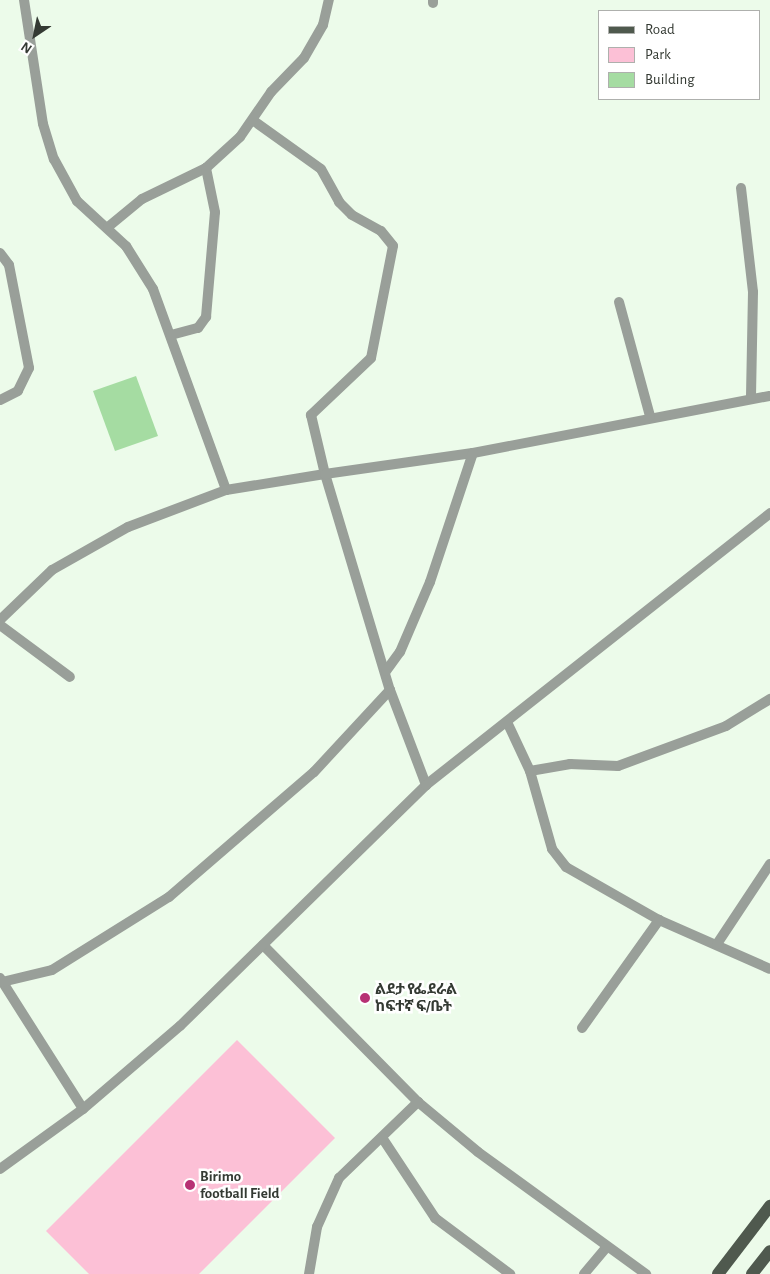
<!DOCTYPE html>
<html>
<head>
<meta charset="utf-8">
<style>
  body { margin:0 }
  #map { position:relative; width:770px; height:1274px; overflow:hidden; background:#ecfbea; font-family:"Alegreya Sans","Noto Sans Ethiopic",sans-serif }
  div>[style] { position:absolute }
  .green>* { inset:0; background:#fcc0d6 }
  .building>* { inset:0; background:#a5dca2 }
  .minor>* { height:10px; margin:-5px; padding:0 5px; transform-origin:5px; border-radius:5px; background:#999f99 }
  .primary>* { height:12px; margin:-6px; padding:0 6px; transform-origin:6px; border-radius:6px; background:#4f594e }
  .dots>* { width:14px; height:14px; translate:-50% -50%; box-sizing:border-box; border:2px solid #fff; border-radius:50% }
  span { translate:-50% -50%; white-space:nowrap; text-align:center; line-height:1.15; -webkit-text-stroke:5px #fff; paint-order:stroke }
  .poi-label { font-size:15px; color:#343a33; font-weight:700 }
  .left { translate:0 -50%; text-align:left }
  .legend { position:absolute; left:598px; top:10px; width:162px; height:90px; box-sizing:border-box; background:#fff; border:1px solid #aeb0ad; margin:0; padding:6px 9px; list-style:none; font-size:15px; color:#343a33 }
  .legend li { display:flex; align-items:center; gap:10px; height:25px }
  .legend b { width:25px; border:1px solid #aeb0ad }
  .north { position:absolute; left:10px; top:10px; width:50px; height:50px; -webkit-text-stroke:4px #fff; paint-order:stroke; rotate:214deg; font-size:14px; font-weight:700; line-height:20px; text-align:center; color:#343a33 }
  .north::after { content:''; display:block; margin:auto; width:18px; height:22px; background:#343a33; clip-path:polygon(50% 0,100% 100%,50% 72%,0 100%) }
</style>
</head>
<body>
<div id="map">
  <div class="green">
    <i style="clip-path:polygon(237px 1040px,335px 1138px,199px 1274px,89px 1274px,46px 1231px)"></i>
  </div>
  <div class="building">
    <i style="clip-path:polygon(136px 376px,158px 436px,115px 451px,93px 391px)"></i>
  </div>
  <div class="minor">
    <i style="left:24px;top:0;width:125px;rotate:81.3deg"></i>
    <i style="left:43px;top:124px;width:37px;rotate:73deg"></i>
    <i style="left:54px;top:159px;width:48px;rotate:61.3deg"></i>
    <i style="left:77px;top:201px;width:67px;rotate:42.6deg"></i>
    <i style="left:126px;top:246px;width:51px;rotate:57.9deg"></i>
    <i style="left:153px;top:289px;width:214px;rotate:70deg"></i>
    <i style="left:226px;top:490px;width:100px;rotate:-9.2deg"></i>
    <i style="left:325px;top:474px;width:226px;rotate:73.3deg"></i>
    <i style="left:390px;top:690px;width:102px;rotate:69.2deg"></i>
    <i style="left:433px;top:0;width:3px;rotate:90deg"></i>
    <i style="left:254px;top:121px;width:82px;rotate:35.6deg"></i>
    <i style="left:321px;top:169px;width:38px;rotate:61deg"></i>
    <i style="left:339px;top:202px;width:18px;rotate:45deg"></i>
    <i style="left:352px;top:215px;width:33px;rotate:29deg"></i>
    <i style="left:381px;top:231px;width:19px;rotate:51deg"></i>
    <i style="left:393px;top:246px;width:114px;rotate:101.1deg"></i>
    <i style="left:371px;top:358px;width:83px;rotate:136.5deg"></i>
    <i style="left:311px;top:415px;width:61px;rotate:76.7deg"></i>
    <i style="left:325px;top:474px;width:149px;rotate:-8.1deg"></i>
    <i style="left:473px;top:453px;width:302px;rotate:-10.9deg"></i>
    <i style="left:741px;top:188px;width:105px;rotate:83.4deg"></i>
    <i style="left:753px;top:292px;width:106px;rotate:91.1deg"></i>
    <i style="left:108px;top:227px;width:44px;rotate:-39.5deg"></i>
    <i style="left:142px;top:199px;width:71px;rotate:-25.8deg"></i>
    <i style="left:206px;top:168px;width:46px;rotate:-42.4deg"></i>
    <i style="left:240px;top:137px;width:55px;rotate:-55.4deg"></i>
    <i style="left:271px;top:92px;width:47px;rotate:-45.9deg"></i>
    <i style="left:304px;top:58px;width:38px;rotate:-60deg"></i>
    <i style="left:323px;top:25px;width:26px;rotate:-77deg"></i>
    <i style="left:0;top:253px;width:15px;rotate:53deg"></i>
    <i style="left:9px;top:265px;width:105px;rotate:79deg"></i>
    <i style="left:29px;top:368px;width:25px;rotate:116deg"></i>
    <i style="left:18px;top:391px;width:20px;rotate:153deg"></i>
    <i style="left:619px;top:302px;width:118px;rotate:74.8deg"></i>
    <i style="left:171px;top:335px;width:28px;rotate:-15deg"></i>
    <i style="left:198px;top:328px;width:14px;rotate:-54deg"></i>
    <i style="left:206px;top:317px;width:105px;rotate:-85.1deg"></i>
    <i style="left:215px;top:212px;width:45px;rotate:-101.6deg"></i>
    <i style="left:0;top:620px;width:72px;rotate:-43.9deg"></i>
    <i style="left:52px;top:570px;width:87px;rotate:-29.5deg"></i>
    <i style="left:128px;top:527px;width:105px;rotate:-20.7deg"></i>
    <i style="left:0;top:625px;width:87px;rotate:36.6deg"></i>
    <i style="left:386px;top:671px;width:24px;rotate:-54deg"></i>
    <i style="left:400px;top:652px;width:76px;rotate:-66.8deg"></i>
    <i style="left:430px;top:582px;width:136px;rotate:-71.6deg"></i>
    <i style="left:508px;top:724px;width:52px;rotate:64.9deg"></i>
    <i style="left:530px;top:771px;width:81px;rotate:74.2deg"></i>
    <i style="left:552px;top:849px;width:23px;rotate:52deg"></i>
    <i style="left:566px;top:867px;width:107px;rotate:29.7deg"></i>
    <i style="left:659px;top:920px;width:121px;rotate:23.8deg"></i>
    <i style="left:530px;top:771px;width:41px;rotate:-9.9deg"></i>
    <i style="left:570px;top:764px;width:48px;rotate:2.4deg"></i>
    <i style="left:618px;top:766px;width:115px;rotate:-20.3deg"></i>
    <i style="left:726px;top:726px;width:52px;rotate:-31.5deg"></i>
    <i style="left:717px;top:944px;width:96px;rotate:-56.5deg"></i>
    <i style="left:263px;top:945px;width:221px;rotate:45.4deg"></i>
    <i style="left:418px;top:1102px;width:78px;rotate:39.8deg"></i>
    <i style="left:478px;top:1152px;width:208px;rotate:36deg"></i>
    <i style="left:0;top:978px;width:155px;rotate:57.6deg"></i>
    <i style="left:2px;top:982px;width:51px;rotate:-13.5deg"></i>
    <i style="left:52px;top:970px;width:138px;rotate:-32deg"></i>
    <i style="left:169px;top:897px;width:191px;rotate:-40.8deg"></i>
    <i style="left:314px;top:772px;width:112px;rotate:-47.2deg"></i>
    <i style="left:582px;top:1028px;width:133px;rotate:-54.5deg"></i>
    <i style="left:383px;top:1139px;width:95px;rotate:56.6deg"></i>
    <i style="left:435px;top:1218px;width:94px;rotate:36.7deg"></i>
    <i style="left:0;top:1169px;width:102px;rotate:-35.9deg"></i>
    <i style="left:83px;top:1109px;width:128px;rotate:-40.6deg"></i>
    <i style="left:180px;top:1026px;width:344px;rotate:-44.4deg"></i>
    <i style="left:426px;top:785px;width:439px;rotate:-38.3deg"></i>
    <i style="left:309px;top:1274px;width:48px;rotate:-80.3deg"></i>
    <i style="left:317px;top:1227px;width:54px;rotate:-65.8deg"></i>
    <i style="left:339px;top:1178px;width:110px;rotate:-43.9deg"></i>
    <i style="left:584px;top:1274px;width:34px;rotate:-50deg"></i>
  </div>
  <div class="primary">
    <i style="left:718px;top:1274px;width:86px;rotate:-52.6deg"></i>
    <i style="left:752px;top:1274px;width:29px;rotate:-52deg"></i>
  </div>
  <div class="dots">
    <i style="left:365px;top:998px;background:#b73174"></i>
    <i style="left:190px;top:1185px;background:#b73174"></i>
  </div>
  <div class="poi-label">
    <span class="left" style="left:375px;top:998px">ልደታ የፌደራል<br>ከፍተኛ ፍ/ቤት</span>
    <span class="left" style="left:200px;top:1185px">Birimo<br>football Field</span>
  </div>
  <ul class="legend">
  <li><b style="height:6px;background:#4f594e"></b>Road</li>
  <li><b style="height:14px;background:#fcc0d6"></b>Park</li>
  <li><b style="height:14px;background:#a5dca2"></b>Building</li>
  </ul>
  <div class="north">N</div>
</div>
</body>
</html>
